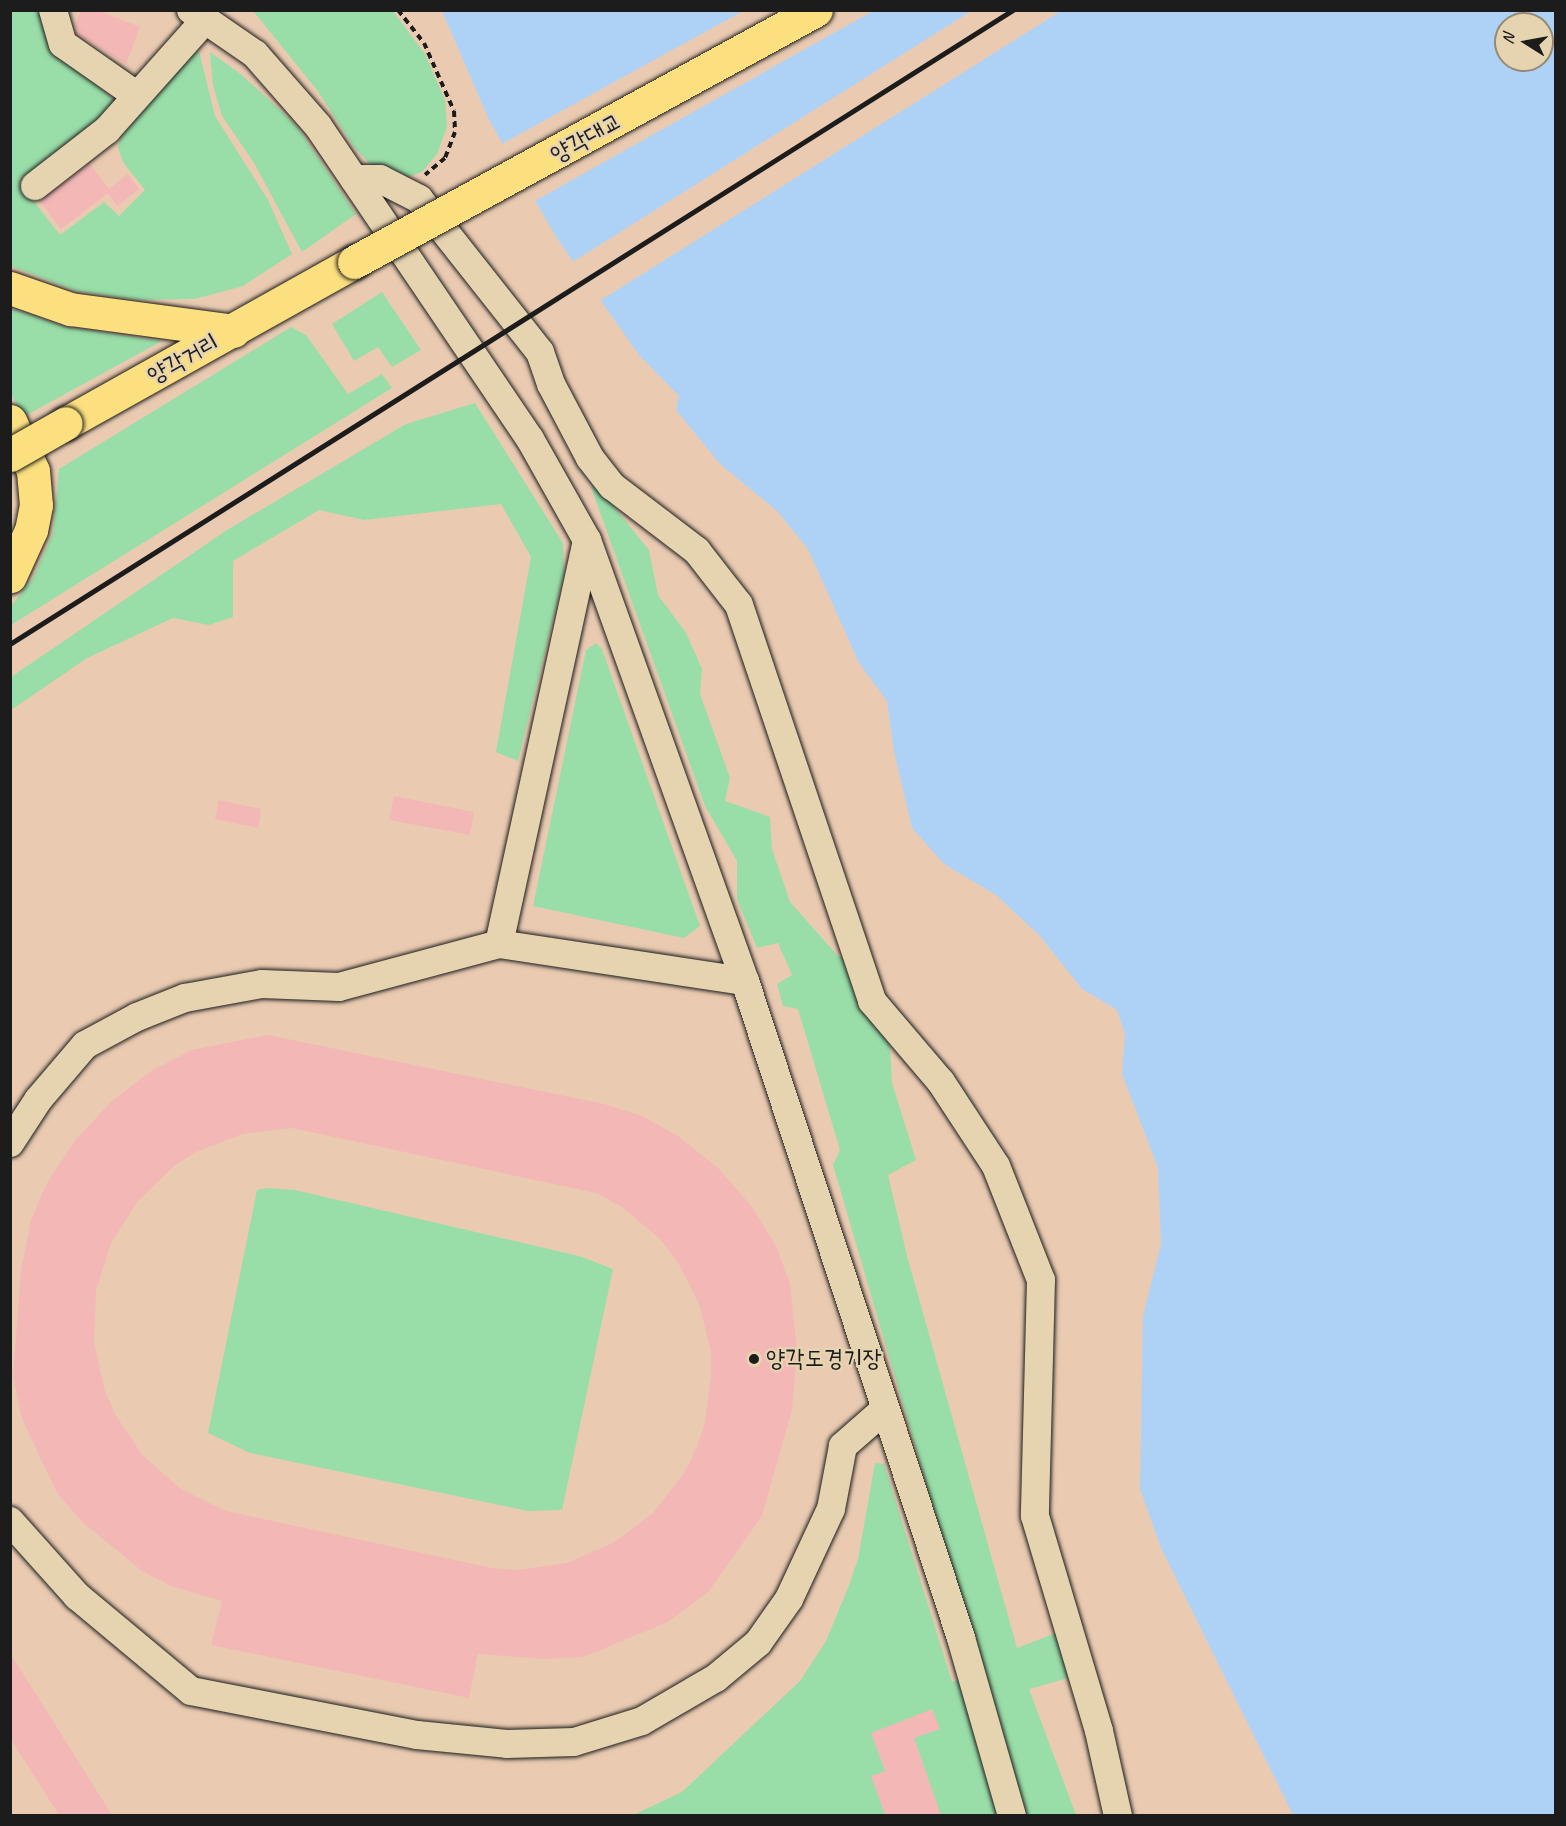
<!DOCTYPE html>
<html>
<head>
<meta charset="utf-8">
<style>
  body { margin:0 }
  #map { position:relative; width:1566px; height:1826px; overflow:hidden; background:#eacbb2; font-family:Caveat,"Poor Story",sans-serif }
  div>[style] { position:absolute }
  .green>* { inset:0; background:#99dda8 }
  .water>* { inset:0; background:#aed2f6 }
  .pier>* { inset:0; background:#eacbb2 }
  .building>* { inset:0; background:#f3b7b6 }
  .path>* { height:4px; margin-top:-2px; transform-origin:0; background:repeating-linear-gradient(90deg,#1c1c1c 0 6px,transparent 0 10.5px) }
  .roads { filter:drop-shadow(0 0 2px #1c1c1c) drop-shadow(0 0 2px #1c1c1c) }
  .minor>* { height:28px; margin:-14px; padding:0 14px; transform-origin:14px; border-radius:14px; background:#e6d4b1 }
  .major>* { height:33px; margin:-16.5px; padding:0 16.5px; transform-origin:16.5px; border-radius:16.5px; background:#fce080 }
  .rail>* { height:4.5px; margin:-2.25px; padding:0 2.25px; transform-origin:2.25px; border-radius:2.25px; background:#1c1c1c }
  .bridges { filter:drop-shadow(0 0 2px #1c1c1c) drop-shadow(0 0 2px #1c1c1c) }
  .major-bridge>* { height:33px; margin:-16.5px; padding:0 16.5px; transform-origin:16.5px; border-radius:16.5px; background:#fce080 }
  .dots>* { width:16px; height:16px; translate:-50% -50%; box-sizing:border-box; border:3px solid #e6d4b1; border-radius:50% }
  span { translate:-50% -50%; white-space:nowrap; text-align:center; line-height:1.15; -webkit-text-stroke:4.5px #e6d4b1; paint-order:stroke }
  .street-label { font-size:24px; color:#1c1c1c }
  .poi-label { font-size:24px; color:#1c1c1c }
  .left { translate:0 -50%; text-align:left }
  .frame { position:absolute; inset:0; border:12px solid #1c1c1c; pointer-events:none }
  .north { position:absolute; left:1494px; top:12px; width:60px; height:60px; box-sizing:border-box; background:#e6d4b1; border:2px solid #958a75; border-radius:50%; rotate:281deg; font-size:16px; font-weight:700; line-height:24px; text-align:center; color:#1c1c1c }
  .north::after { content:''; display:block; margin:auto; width:21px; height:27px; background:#1c1c1c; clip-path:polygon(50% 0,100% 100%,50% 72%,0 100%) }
</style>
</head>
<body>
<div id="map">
  <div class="green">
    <i style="clip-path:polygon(10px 11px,43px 11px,62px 54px,120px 105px,32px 199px,60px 235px,104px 202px,119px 216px,145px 190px,123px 162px,118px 147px,122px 135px,191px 54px,199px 51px,215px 116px,268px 200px,292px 254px,243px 286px,195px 299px,138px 300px,76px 291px,11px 266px)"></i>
    <i style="clip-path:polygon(393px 11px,425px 54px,445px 100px,447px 127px,437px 154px,422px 172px,400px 179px,377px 171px,354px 147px,317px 90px,254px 12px)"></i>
    <i style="clip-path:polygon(210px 52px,242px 75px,296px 125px,356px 214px,302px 252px,254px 163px,222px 116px,213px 85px)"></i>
    <i style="clip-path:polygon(382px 292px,421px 350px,392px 367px,378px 347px,354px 361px,332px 324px)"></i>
    <i style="clip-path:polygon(10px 308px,66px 327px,162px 341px,23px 417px,11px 394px)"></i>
    <i style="clip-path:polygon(291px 327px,306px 335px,348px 394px,382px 374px,392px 388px,11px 625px,11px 606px,33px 578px,53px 533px,59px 469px)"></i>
    <i style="clip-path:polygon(475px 403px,563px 543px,564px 574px,518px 761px,496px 752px,531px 557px,501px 504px,364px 520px,319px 510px,233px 561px,233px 617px,209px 625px,173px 618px,87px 658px,11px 710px,11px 677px,227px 530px,406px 424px)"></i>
    <i style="clip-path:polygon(597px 486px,649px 550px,658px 595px,686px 633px,702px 669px,700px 694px,730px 778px,725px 801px,770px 817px,772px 849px,790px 902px,839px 957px,850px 956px,890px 1046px,892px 1083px,916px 1160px,888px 1175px,907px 1256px,1017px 1648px,1056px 1633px,1068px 1678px,1029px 1689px,1076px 1815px,633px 1815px,682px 1792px,800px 1681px,826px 1641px,848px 1588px,858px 1559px,875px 1463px,884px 1464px,952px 1682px,981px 1671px,833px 1165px,840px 1150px,798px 1009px,783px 1006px,777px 984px,792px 975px,778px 943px,757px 948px,737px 899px,737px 861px,705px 806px,591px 487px)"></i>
    <i style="clip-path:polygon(596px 643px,602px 649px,700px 926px,684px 938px,533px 906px,586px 650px)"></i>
    <i style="clip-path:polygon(267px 1188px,295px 1190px,579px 1256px,613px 1269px,562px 1510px,528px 1511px,250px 1453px,208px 1433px,257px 1190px)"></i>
  </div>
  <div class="water">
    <i style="clip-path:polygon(evenodd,442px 11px,1555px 11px,1555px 1815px,1293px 1815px,1161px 1548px,1140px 1489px,1143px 1316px,1161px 1244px,1158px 1168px,1122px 1074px,1125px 1034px,1117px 1010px,1082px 989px,1040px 936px,996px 895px,944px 864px,912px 828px,894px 751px,887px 701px,859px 663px,808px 549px,777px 511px,720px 464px,676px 410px,679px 396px,639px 355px,556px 237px,489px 120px,442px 11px,1506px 24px,1542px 24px,1542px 60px,1506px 60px,1506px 24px)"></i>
  </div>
  <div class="pier">
    <i style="clip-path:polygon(973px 10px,1061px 11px,598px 302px,571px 263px)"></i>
    <i style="clip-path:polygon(743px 11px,873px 11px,533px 202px,500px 145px)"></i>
  </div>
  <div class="building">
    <i style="clip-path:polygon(81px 10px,97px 10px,140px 27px,126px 64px,77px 34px,75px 26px)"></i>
    <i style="clip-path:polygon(90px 164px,109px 189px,128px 174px,139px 189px,117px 206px,108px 193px,61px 229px,40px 201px)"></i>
    <i style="clip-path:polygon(394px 796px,474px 812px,470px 835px,389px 820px)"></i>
    <i style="clip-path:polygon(219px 800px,261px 809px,258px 828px,215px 819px)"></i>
    <i style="clip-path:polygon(evenodd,268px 1035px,604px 1104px,642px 1116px,678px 1136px,718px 1168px,753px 1208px,777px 1248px,790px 1284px,797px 1350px,792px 1410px,762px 1516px,709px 1591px,668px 1622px,583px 1657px,545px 1659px,478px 1654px,469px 1698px,211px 1645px,222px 1601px,171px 1586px,142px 1571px,81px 1521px,57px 1493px,22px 1419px,13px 1376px,21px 1271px,31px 1220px,48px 1181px,76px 1139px,112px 1101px,151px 1071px,192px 1050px,268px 1035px,292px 1128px,596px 1193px,622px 1207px,660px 1239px,676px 1259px,699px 1303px,711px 1352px,711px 1377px,704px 1427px,695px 1451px,684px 1473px,653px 1513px,613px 1543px,567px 1563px,517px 1570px,492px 1568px,226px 1511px,181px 1489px,143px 1456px,115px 1414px,105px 1391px,94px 1342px,96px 1291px,111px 1243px,138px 1201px,174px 1166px,196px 1152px,242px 1134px,292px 1128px)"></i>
    <i style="clip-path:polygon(10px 1653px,112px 1815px,59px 1815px,10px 1738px)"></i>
    <i style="clip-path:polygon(932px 1709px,940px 1729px,914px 1738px,941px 1815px,885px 1815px,871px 1776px,885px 1771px,871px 1733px)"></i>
  </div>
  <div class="path">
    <i style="left:398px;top:10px;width:42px;rotate:51.8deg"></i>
    <i style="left:424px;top:43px;width:74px;rotate:66.2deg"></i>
    <i style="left:454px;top:111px;width:21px;rotate:87deg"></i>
    <i style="left:455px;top:132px;width:28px;rotate:111deg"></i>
    <i style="left:445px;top:158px;width:26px;rotate:140deg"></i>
  </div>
  <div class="roads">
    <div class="minor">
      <i style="left:53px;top:10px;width:35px;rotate:74deg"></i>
      <i style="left:63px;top:44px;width:89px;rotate:34.9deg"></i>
      <i style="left:191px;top:10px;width:78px;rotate:34.5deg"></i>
      <i style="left:255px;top:54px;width:96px;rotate:48.8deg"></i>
      <i style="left:318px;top:126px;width:378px;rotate:55.9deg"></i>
      <i style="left:530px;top:439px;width:116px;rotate:60.6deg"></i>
      <i style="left:587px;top:540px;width:468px;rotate:70.3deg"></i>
      <i style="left:745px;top:981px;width:692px;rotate:71.8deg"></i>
      <i style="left:961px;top:1638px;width:185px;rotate:74deg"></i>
      <i style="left:354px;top:179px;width:26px"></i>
      <i style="left:380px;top:179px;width:44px;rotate:27.1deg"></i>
      <i style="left:419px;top:199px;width:195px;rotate:51.7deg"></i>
      <i style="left:540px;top:352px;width:34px;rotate:71deg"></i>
      <i style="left:551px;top:384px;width:84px;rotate:62.2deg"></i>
      <i style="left:590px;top:458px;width:36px;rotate:52deg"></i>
      <i style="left:612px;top:486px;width:107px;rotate:37.4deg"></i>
      <i style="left:697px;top:551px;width:68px;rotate:52.1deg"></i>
      <i style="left:739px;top:605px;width:418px;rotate:71.4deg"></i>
      <i style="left:872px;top:1001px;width:106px;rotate:49.6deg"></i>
      <i style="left:941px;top:1082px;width:100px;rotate:56.8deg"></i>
      <i style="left:996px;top:1166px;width:123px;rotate:68.5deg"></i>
      <i style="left:1041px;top:1280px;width:236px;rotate:91.5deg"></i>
      <i style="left:1035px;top:1516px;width:224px;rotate:73.4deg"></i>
      <i style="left:1099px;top:1731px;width:87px;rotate:77.4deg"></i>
      <i style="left:35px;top:186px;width:91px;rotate:-37.9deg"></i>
      <i style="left:107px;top:130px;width:149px;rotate:-48.3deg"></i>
      <i style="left:499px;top:944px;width:413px;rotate:-77.7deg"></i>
      <i style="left:10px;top:1143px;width:51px;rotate:-56.9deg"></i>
      <i style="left:38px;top:1100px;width:72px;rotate:-49.5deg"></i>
      <i style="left:85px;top:1045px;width:59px;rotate:-28.3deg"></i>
      <i style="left:137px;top:1017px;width:52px;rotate:-21.6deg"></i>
      <i style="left:185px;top:998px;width:78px;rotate:-10.3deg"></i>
      <i style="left:262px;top:984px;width:77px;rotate:2.2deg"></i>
      <i style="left:339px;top:987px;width:166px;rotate:-15deg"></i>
      <i style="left:499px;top:944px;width:249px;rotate:8.6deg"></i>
      <i style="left:10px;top:1521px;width:101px;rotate:48.2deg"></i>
      <i style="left:77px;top:1596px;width:148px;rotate:39.8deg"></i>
      <i style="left:191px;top:1691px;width:230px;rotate:11deg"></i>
      <i style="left:417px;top:1735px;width:90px;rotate:5.7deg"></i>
      <i style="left:507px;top:1744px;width:67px;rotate:-1.7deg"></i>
      <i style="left:574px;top:1742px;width:71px;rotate:-17.2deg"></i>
      <i style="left:642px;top:1721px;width:86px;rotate:-30.2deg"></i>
      <i style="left:716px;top:1678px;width:55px;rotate:-39.8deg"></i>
      <i style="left:758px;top:1643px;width:54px;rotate:-54.8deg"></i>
      <i style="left:789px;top:1599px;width:99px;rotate:-65deg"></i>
      <i style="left:831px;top:1509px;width:64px;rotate:-79.2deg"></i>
      <i style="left:843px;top:1446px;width:53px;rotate:-41.2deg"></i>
    </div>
    <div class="major">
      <i style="left:10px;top:288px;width:64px;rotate:19.3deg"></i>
      <i style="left:70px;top:309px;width:165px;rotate:7.6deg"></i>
      <i style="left:10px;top:421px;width:55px;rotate:65.3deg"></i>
      <i style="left:33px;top:471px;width:34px;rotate:85deg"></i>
      <i style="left:36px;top:505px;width:25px;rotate:101deg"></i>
      <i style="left:31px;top:530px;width:51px;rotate:114.5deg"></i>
      <i style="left:66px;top:423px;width:330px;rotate:-29.2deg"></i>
    </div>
  </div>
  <div class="rail">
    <i style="left:10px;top:644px;width:1187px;rotate:-32.3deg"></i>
  </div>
  <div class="bridges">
    <div class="major-bridge">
      <i style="left:354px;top:262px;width:526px;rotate:-28.61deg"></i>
      <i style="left:10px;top:455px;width:64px;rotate:-29.7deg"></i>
    </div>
  </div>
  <div class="dots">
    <i style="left:754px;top:1359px;background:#1c1c1c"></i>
  </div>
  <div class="street-label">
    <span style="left:586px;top:138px;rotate:-29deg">양각대교</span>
    <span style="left:183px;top:359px;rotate:-29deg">양각거리</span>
  </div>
  <div class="poi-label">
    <span class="left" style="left:766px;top:1359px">양각도경기장</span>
  </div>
  <div class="frame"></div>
  <div class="north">N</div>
</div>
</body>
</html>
